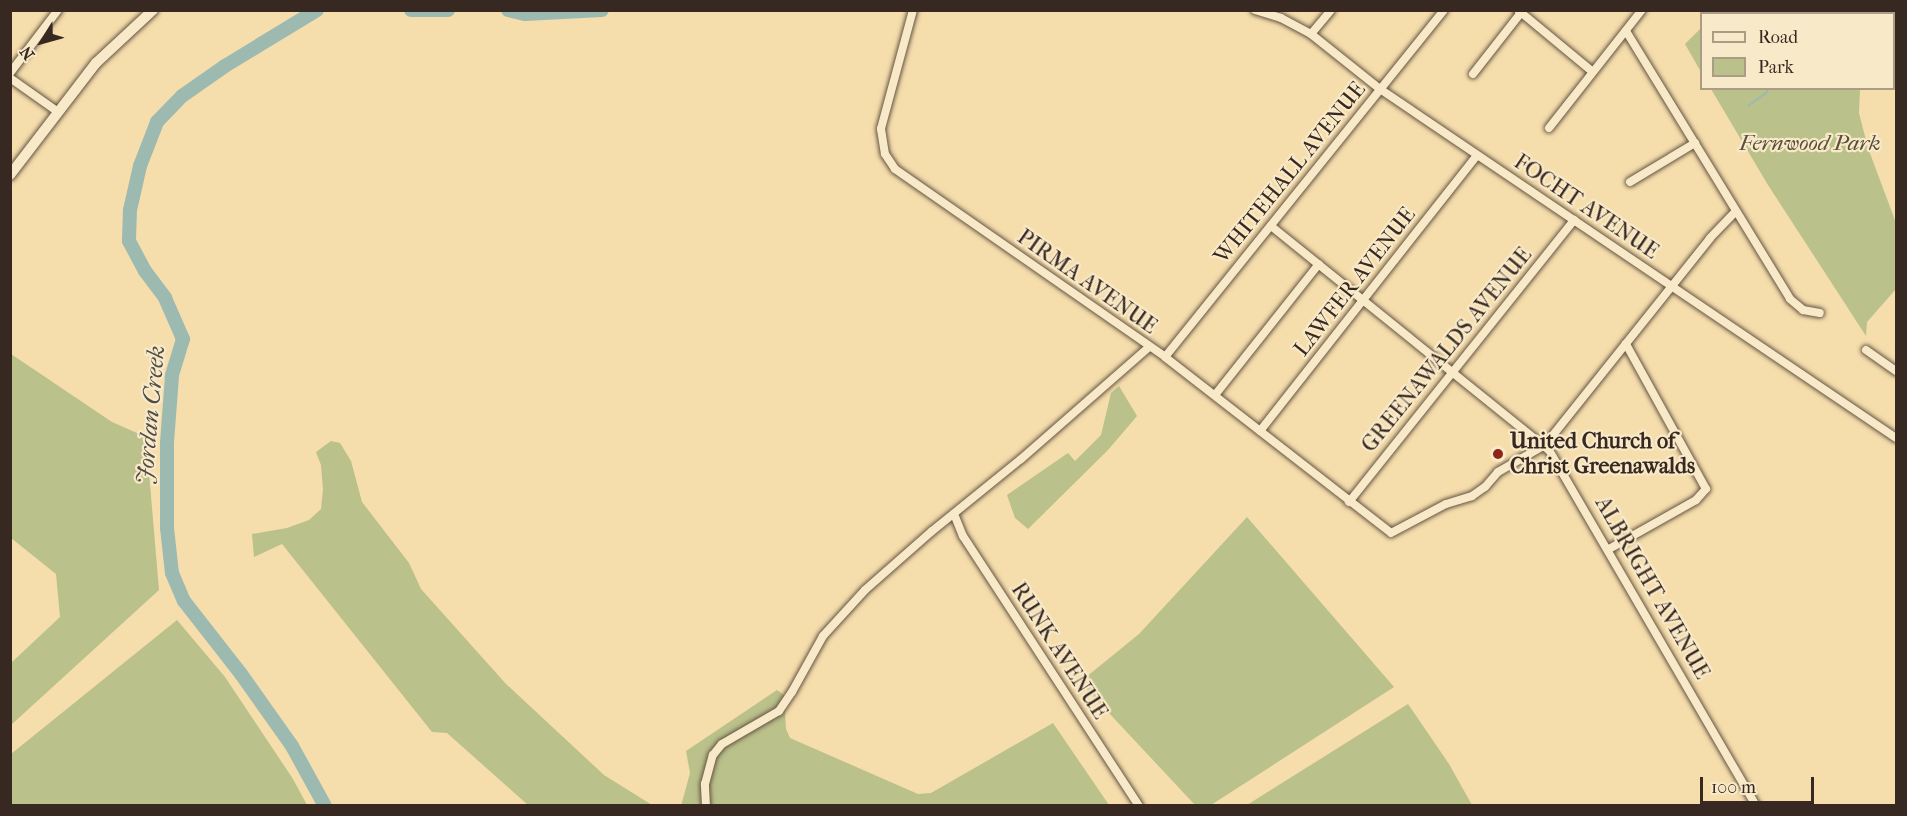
<!DOCTYPE html>
<html>
<head>
<meta charset="utf-8">
<style>
  body { margin:0 }
  #map { position:relative; width:1907px; height:816px; overflow:hidden; background:#f5ddac; font-family:"IM FELL French Canon",serif }
  div>[style] { position:absolute }
  .green>* { inset:0; background:#bac18a }
  .stream>* { height:2px; margin:-1px; padding:0 1px; transform-origin:1px; border-radius:1px; background:#9dbab1 }
  .river>* { height:14px; margin:-7px; padding:0 7px; transform-origin:7px; border-radius:7px; background:#9dbab1 }
  .roads { filter:drop-shadow(0 0 2px #654) drop-shadow(0 0 2px #654) }
  .street>* { height:8px; margin:-4px; padding:0 4px; transform-origin:4px; border-radius:4px; background:#f8e9c9 }
  .secondary>* { height:10px; margin:-5px; padding:0 5px; transform-origin:5px; border-radius:5px; background:#f8e9c9 }
  .dots>* { width:16px; height:16px; translate:-50% -50%; box-sizing:border-box; border:3px solid #f8e9c9; border-radius:50% }
  span { translate:-50% -50%; white-space:nowrap; text-align:center; line-height:1.15; -webkit-text-stroke:4.5px #f8e9c9; paint-order:stroke }
  .park-label { font-size:22px; color:#584e3b; font-style:italic }
  .street-label { font-size:22px; color:#372821 }
  .poi-label { font-size:22px; color:#372821; font-weight:700 }
  .left { translate:0 -50%; text-align:left }
  .water-label { font-size:24px; color:#504c45; font-style:italic }
  .frame { position:absolute; inset:0; border:12px solid #372821; pointer-events:none }
  .legend { position:absolute; left:1700px; top:12px; width:195px; height:78px; box-sizing:border-box; background:#f8e9c9; border:2px solid #ab9c86; margin:0; padding:8px 10px; list-style:none; font-size:18px; color:#372821 }
  .legend li { display:flex; align-items:center; gap:12px; height:30px }
  .legend b { width:30px; border:2px solid #ab9c86 }
  .north { position:absolute; left:12px; top:12px; width:60px; height:60px; -webkit-text-stroke:4px #f8e9c9; paint-order:stroke; rotate:233deg; font-size:16px; font-weight:700; line-height:24px; text-align:center; color:#372821 }
  .north::after { content:''; display:block; margin:auto; width:21px; height:27px; background:#372821; clip-path:polygon(50% 0,100% 100%,50% 72%,0 100%) }
  .scale { position:absolute; left:1700px; top:777px; width:114px; height:27px; box-sizing:border-box; border:3px solid #372821; border-top:0; padding-left:8px; font-size:18px; line-height:21px; white-space:nowrap; color:#372821; -webkit-text-stroke:4px #f8e9c9; paint-order:stroke }
</style>
</head>
<body>
<div id="map">
  <div class="green">
    <i style="clip-path:polygon(1719px 11px,1809px 10px,1809px 13px,1716px 13px)"></i>
    <i style="clip-path:polygon(1701px 28px,1701px 72px,1685px 44px)"></i>
    <i style="clip-path:polygon(1711px 89px,1860px 89px,1859px 113px,1868px 148px,1896px 223px,1896px 289px,1867px 322px,1866px 336px,1768px 185px)"></i>
    <i style="clip-path:polygon(11px 354px,112px 422px,146px 437px,159px 590px,11px 725px,11px 663px,60px 617px,56px 574px,11px 538px)"></i>
    <i style="clip-path:polygon(1119px 386px,1137px 416px,1108px 450px,1028px 529px,1015px 518px,1007px 495px,1068px 453px,1075px 461px,1101px 435px,1111px 393px)"></i>
    <i style="clip-path:polygon(331px 441px,340px 443px,351px 461px,362px 502px,409px 563px,421px 589px,506px 684px,604px 775px,652px 805px,528px 805px,447px 733px,432px 732px,282px 544px,254px 557px,252px 534px,287px 528px,309px 520px,321px 509px,323px 489px,321px 465px,316px 452px)"></i>
    <i style="clip-path:polygon(1247px 517px,1394px 687px,1211px 805px,1195px 805px,1080px 682px,1139px 634px)"></i>
    <i style="clip-path:polygon(177px 620px,225px 677px,293px 779px,307px 805px,11px 805px,11px 754px)"></i>
    <i style="clip-path:polygon(777px 690px,784px 695px,786px 729px,790px 738px,918px 794px,931px 793px,1053px 723px,1109px 805px,681px 806px,690px 773px,686px 751px)"></i>
    <i style="clip-path:polygon(1408px 704px,1449px 764px,1472px 805px,1247px 805px)"></i>
  </div>
  <div class="stream">
    <i style="left:1768px;top:14px;width:4px;rotate:-90deg"></i>
    <i style="left:1748px;top:106px;width:24px;rotate:-36deg"></i>
    <i style="left:1767px;top:92px;width:4px;rotate:-90deg"></i>
  </div>
  <div class="river">
    <i style="left:317px;top:10px;width:108px;rotate:148.7deg"></i>
    <i style="left:225px;top:66px;width:52px;rotate:145.1deg"></i>
    <i style="left:182px;top:96px;width:36px;rotate:134deg"></i>
    <i style="left:157px;top:122px;width:47px;rotate:111.1deg"></i>
    <i style="left:140px;top:166px;width:45px;rotate:102.8deg"></i>
    <i style="left:130px;top:210px;width:31px;rotate:92deg"></i>
    <i style="left:129px;top:241px;width:34px;rotate:62deg"></i>
    <i style="left:145px;top:271px;width:34px;rotate:53deg"></i>
    <i style="left:165px;top:298px;width:45px;rotate:66.3deg"></i>
    <i style="left:183px;top:339px;width:39px;rotate:107deg"></i>
    <i style="left:172px;top:376px;width:67px;rotate:94.3deg"></i>
    <i style="left:167px;top:443px;width:85px;rotate:90deg"></i>
    <i style="left:167px;top:528px;width:45px;rotate:83.7deg"></i>
    <i style="left:172px;top:573px;width:30px;rotate:67deg"></i>
    <i style="left:184px;top:601px;width:93px;rotate:52deg"></i>
    <i style="left:241px;top:674px;width:88px;rotate:54.7deg"></i>
    <i style="left:292px;top:746px;width:68px;rotate:61.2deg"></i>
    <i style="left:411px;top:10px;width:37px"></i>
    <i style="left:508px;top:10px;width:17px;rotate:13deg"></i>
    <i style="left:525px;top:14px;width:77px;rotate:-3deg"></i>
  </div>
  <div class="roads">
    <div class="street">
      <i style="left:913px;top:10px;width:123px;rotate:105.1deg"></i>
      <i style="left:881px;top:129px;width:25px;rotate:81deg"></i>
      <i style="left:885px;top:154px;width:18px;rotate:56deg"></i>
      <i style="left:895px;top:169px;width:329px;rotate:34.8deg"></i>
      <i style="left:1165px;top:357px;width:286px;rotate:37.9deg"></i>
      <i style="left:1391px;top:533px;width:62px;rotate:-27.8deg"></i>
      <i style="left:1446px;top:504px;width:27px;rotate:-17deg"></i>
      <i style="left:1472px;top:496px;width:16px;rotate:-35deg"></i>
      <i style="left:1485px;top:487px;width:20px;rotate:-49deg"></i>
      <i style="left:1498px;top:472px;width:54px;rotate:-29.9deg"></i>
      <i style="left:1545px;top:445px;width:265px;rotate:-51.4deg"></i>
      <i style="left:1710px;top:238px;width:37px;rotate:-46deg"></i>
      <i style="left:1255px;top:10px;width:27px;rotate:17deg"></i>
      <i style="left:1281px;top:18px;width:34px;rotate:28deg"></i>
      <i style="left:1311px;top:34px;width:88px;rotate:38.6deg"></i>
      <i style="left:1380px;top:89px;width:623px;rotate:34.07deg"></i>
      <i style="left:1518px;top:10px;width:97px;rotate:39.6deg"></i>
      <i style="left:1875px;top:14px;width:4px;rotate:-90deg"></i>
      <i style="left:1894px;top:20px;width:2px"></i>
      <i style="left:1626px;top:31px;width:314px;rotate:58.5deg"></i>
      <i style="left:1790px;top:299px;width:17px;rotate:40deg"></i>
      <i style="left:1803px;top:310px;width:17px;rotate:10deg"></i>
      <i style="left:1311px;top:34px;width:31px;rotate:-50deg"></i>
      <i style="left:10px;top:73px;width:79px;rotate:-52.7deg"></i>
      <i style="left:1473px;top:74px;width:81px;rotate:-52deg"></i>
      <i style="left:10px;top:78px;width:59px;rotate:35.3deg"></i>
      <i style="left:1549px;top:128px;width:150px;rotate:-51.8deg"></i>
      <i style="left:1630px;top:182px;width:76px;rotate:-31deg"></i>
      <i style="left:1271px;top:226px;width:357px;rotate:38.9deg"></i>
      <i style="left:1549px;top:450px;width:412px;rotate:59.8deg"></i>
      <i style="left:1866px;top:350px;width:37px;rotate:35deg"></i>
      <i style="left:1165px;top:357px;width:445px;rotate:-51.2deg"></i>
      <i style="left:1215px;top:395px;width:167px;rotate:-51.6deg"></i>
      <i style="left:1260px;top:431px;width:351px;rotate:-51.8deg"></i>
      <i style="left:1349px;top:502px;width:361px;rotate:-51.4deg"></i>
      <i style="left:954px;top:514px;width:24px;rotate:68deg"></i>
      <i style="left:963px;top:536px;width:322px;rotate:56.9deg"></i>
      <i style="left:1609px;top:549px;width:100px;rotate:-29.4deg"></i>
      <i style="left:1696px;top:500px;width:15px;rotate:-48deg"></i>
      <i style="left:1706px;top:489px;width:166px;rotate:-118.9deg"></i>
      <i style="left:706px;top:806px;width:22px;rotate:-93deg"></i>
      <i style="left:705px;top:784px;width:30px;rotate:-75deg"></i>
      <i style="left:713px;top:755px;width:14px;rotate:-51deg"></i>
      <i style="left:722px;top:744px;width:66px;rotate:-30.1deg"></i>
      <i style="left:779px;top:711px;width:23px;rotate:-56deg"></i>
      <i style="left:792px;top:692px;width:64px;rotate:-61deg"></i>
      <i style="left:823px;top:636px;width:62px;rotate:-47.6deg"></i>
      <i style="left:865px;top:590px;width:89px;rotate:-41.4deg"></i>
      <i style="left:932px;top:531px;width:114px;rotate:-39deg"></i>
      <i style="left:1021px;top:459px;width:170px;rotate:-41.2deg"></i>
    </div>
    <div class="secondary">
      <i style="left:10px;top:175px;width:141px;rotate:-52.5deg"></i>
      <i style="left:96px;top:63px;width:78px;rotate:-42.9deg"></i>
    </div>
  </div>
  <div class="dots">
    <i style="left:1498px;top:454px;background:#8f2418"></i>
  </div>
  <div class="park-label">
    <span style="left:1810px;top:144px">Fernwood Park</span>
  </div>
  <div class="street-label">
    <span style="left:1290px;top:173px;rotate:-51deg">WHITEHALL AVENUE</span>
    <span style="left:1586px;top:207px;rotate:34deg">FOCHT AVENUE</span>
    <span style="left:1087px;top:282px;rotate:35deg">PIRMA AVENUE</span>
    <span style="left:1355px;top:282px;rotate:-52deg">LAWFER AVENUE</span>
    <span style="left:1447px;top:350px;rotate:-51deg">GREENAWALDS AVENUE</span>
    <span style="left:1652px;top:588px;rotate:60deg">ALBRIGHT AVENUE</span>
    <span style="left:1059px;top:651px;rotate:57deg">RUNK AVENUE</span>
  </div>
  <div class="poi-label">
    <span class="left" style="left:1510px;top:454px">United Church of<br>Christ Greenawalds</span>
  </div>
  <div class="water-label">
    <span style="left:151px;top:415px;rotate:-85deg">Jordan Creek</span>
  </div>
  <div class="frame"></div>
  <ul class="legend">
  <li><b style="height:8px;background:#f8e9c9"></b>Road</li>
  <li><b style="height:16px;background:#bac18a"></b>Park</li>
  </ul>
  <div class="north">N</div>
  <div class="scale">100 m</div>
</div>
</body>
</html>
